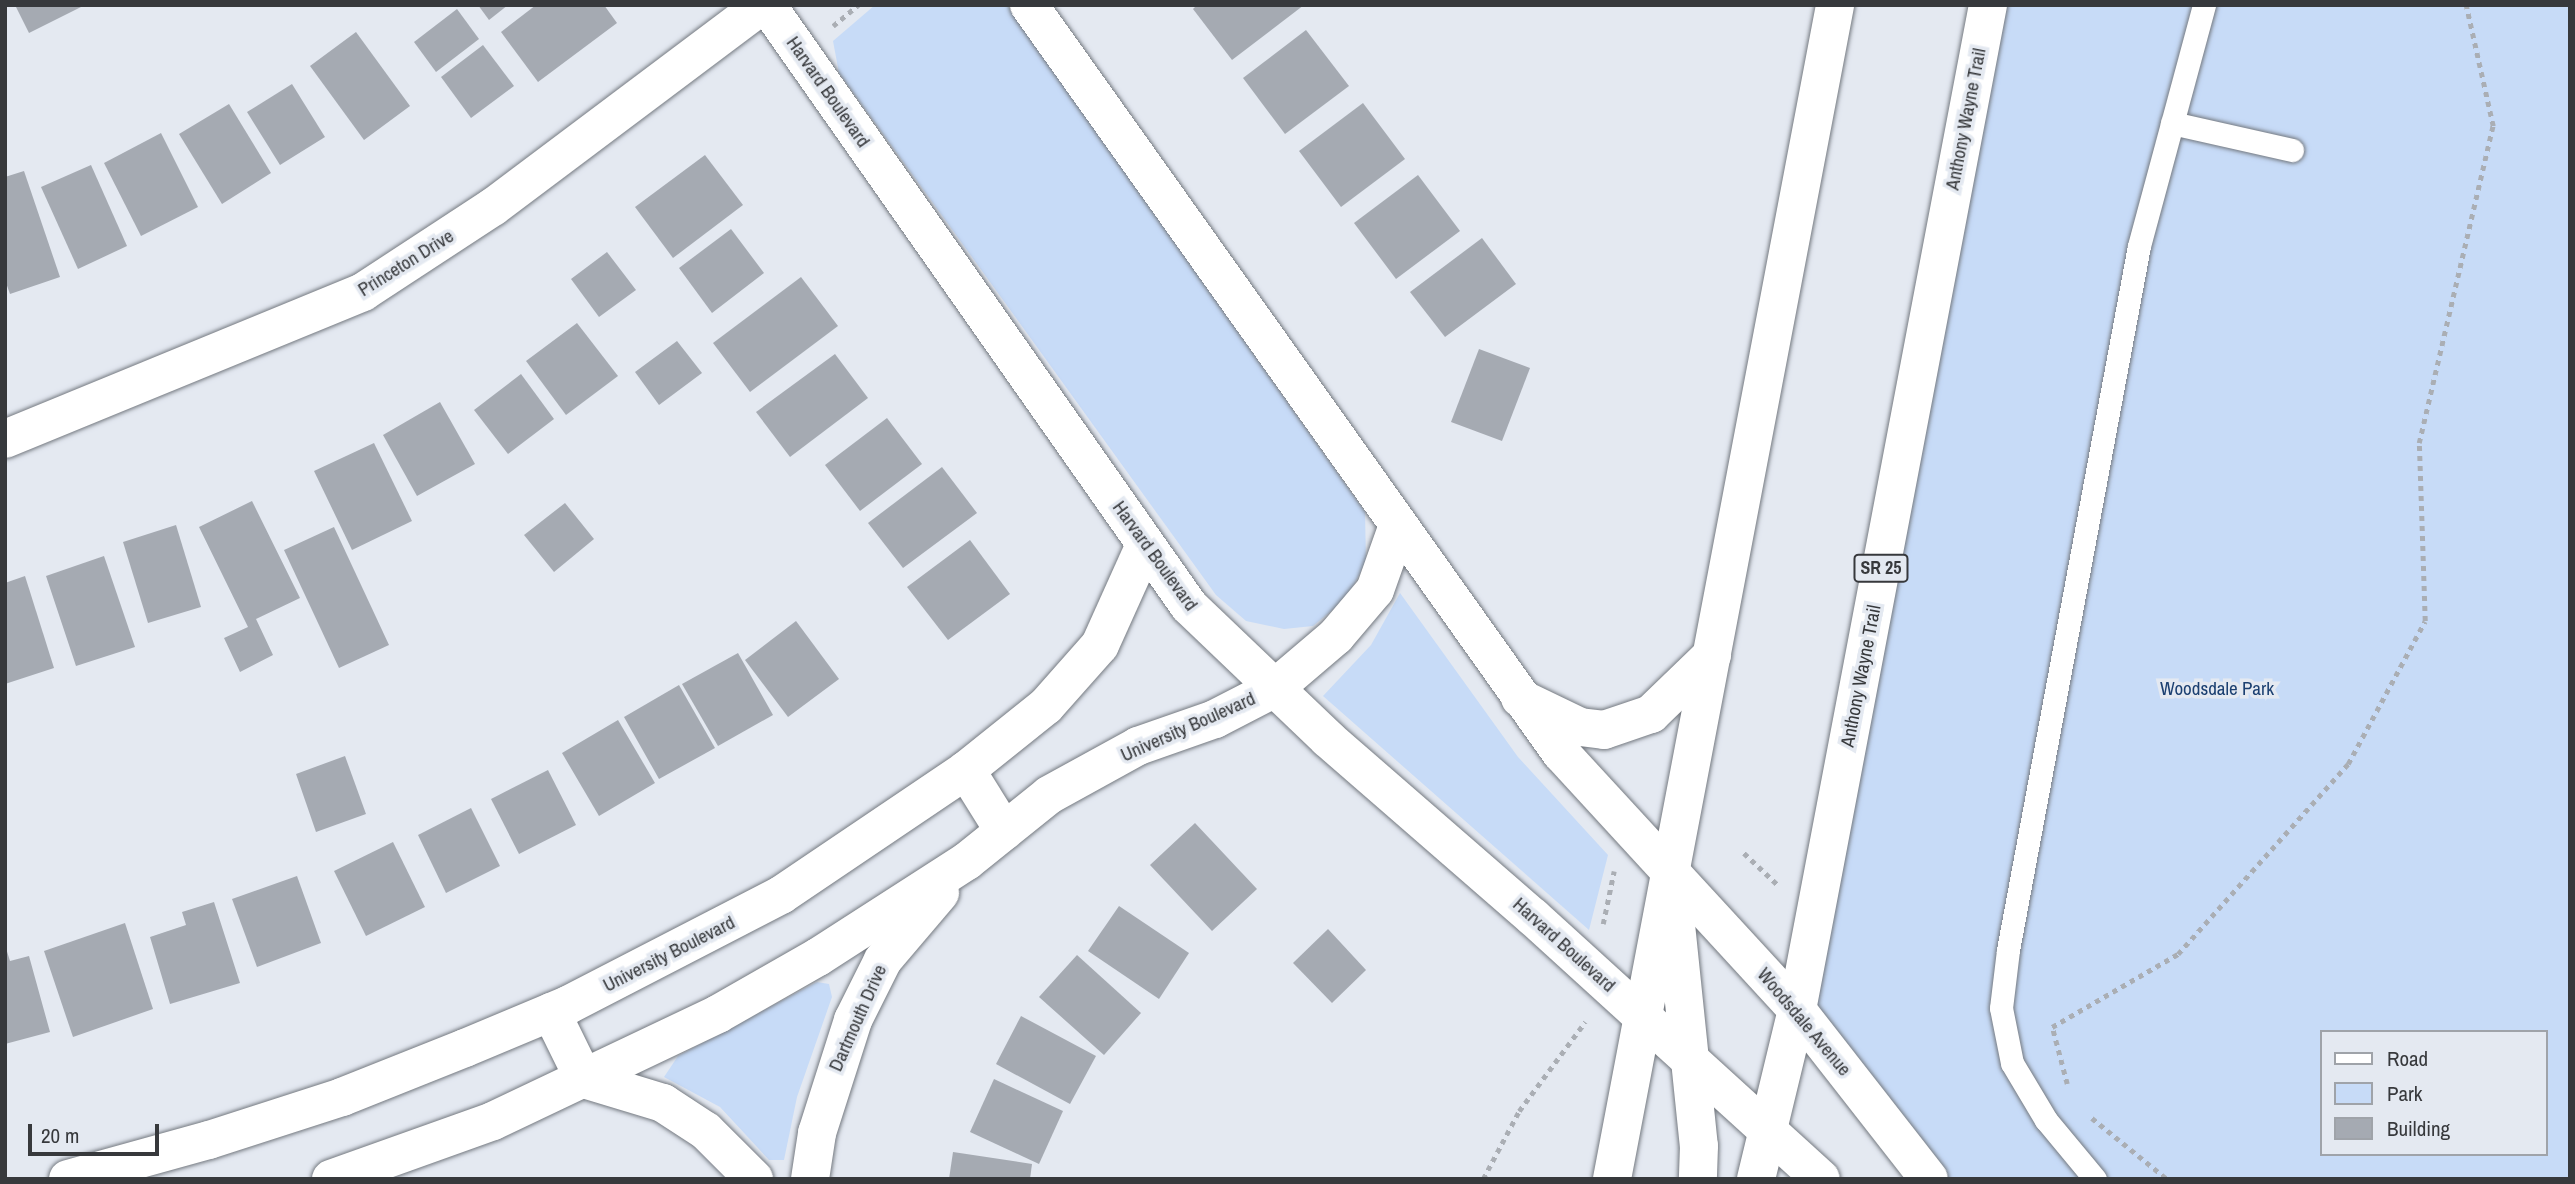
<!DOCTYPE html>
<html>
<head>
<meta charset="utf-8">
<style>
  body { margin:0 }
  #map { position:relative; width:2575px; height:1184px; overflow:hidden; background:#e4e9f1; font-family:"Archivo Narrow",sans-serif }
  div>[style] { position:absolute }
  .green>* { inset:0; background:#c7dbf7 }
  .building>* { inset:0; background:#a5aab2 }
  .path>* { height:4.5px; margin-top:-2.25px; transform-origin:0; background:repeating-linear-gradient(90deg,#aaaeb4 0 5px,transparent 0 10px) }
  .roads { filter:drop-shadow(0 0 2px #747980) drop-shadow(0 0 2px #747980) }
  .lane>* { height:23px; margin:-11.5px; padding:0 11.5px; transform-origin:11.5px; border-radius:11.5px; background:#fff }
  .street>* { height:38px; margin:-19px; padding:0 19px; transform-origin:19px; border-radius:19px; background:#fff }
  .secondary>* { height:38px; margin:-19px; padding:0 19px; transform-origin:19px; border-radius:19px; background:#fff }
  .highway>* { height:38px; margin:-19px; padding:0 19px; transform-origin:19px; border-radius:19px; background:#fff }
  span { translate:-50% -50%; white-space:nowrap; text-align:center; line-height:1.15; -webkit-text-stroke:7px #e4e9f1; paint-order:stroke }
  .shield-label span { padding:2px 5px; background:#e4e9f1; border:2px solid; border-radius:5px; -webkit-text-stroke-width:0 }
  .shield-label { font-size:18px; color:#37393c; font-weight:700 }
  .street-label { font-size:19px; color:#37393c }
  .park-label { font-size:19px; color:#1c4071 }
  .frame { position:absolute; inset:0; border:7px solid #37393c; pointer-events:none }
  .legend { position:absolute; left:2320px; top:1030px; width:228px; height:126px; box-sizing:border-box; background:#e4e9f1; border:2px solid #9fa3a9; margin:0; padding:9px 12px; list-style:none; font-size:21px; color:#37393c }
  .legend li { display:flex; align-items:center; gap:14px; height:35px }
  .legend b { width:35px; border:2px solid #9fa3a9 }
  .scale { position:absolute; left:28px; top:1124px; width:131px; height:32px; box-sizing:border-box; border:4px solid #37393c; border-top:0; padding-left:9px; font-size:21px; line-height:24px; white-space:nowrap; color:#37393c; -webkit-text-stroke:5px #e4e9f1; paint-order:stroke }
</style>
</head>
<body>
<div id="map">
  <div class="green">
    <i style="clip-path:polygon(875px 5px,1007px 5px,1365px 512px,1366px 562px,1346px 599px,1313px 626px,1284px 629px,1246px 621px,1216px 595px,839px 73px,833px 41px)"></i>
    <i style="clip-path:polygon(evenodd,1986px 5px,2570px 5px,2570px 1179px,1929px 1179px,1797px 1010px,1986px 5px,2321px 1032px,2545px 1032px,2545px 1154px,2321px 1154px,2321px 1032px)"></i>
    <i style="clip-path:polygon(1400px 593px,1518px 757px,1608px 855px,1589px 930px,1323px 696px,1371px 645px)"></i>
    <i style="clip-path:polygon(817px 982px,829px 984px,832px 997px,797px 1097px,784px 1160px,769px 1160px,720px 1107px,664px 1077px,678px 1056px)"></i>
  </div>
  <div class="building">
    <i style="clip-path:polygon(15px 5px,85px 5px,29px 33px)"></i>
    <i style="clip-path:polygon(478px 5px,508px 5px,489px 20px)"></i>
    <i style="clip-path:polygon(536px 5px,604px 5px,617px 23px,538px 82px,501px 32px)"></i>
    <i style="clip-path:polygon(1197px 5px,1304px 5px,1232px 60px,1193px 9px)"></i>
    <i style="clip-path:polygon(457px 9px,479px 39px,436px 72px,414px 42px)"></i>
    <i style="clip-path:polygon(1306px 30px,1349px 86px,1285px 134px,1243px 78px)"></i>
    <i style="clip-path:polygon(356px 32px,410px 106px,364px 140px,310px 66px)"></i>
    <i style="clip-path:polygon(483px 45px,514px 86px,471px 118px,441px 77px)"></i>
    <i style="clip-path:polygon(292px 84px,325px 137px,280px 165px,247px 112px)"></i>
    <i style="clip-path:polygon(1363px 103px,1405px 159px,1341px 207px,1299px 151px)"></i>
    <i style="clip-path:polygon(229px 104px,271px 173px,222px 204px,179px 134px)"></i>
    <i style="clip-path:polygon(161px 133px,198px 207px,141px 236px,104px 163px)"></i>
    <i style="clip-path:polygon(705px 155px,743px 205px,673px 258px,635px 207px)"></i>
    <i style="clip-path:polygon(91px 165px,127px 246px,78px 269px,41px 187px)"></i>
    <i style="clip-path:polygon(24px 171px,60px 277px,10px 294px,5px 280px,5px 177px)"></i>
    <i style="clip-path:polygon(1418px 175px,1460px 231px,1396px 279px,1354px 223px)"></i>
    <i style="clip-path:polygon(731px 229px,764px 273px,712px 313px,679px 268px)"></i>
    <i style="clip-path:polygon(1482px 238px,1516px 284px,1445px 337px,1410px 292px)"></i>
    <i style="clip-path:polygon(607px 252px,636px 290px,599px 317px,571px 279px)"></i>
    <i style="clip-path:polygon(801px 277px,838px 326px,750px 392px,713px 343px)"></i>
    <i style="clip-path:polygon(577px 323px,618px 376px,566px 415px,526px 361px)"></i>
    <i style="clip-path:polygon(677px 341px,702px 373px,659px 405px,635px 372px)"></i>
    <i style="clip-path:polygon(1479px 349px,1530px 368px,1502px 441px,1451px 422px)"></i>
    <i style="clip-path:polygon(835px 354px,868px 398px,790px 457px,756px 412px)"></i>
    <i style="clip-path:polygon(521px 374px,554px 419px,508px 454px,474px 410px)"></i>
    <i style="clip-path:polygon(440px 402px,475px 464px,417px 496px,383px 435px)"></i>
    <i style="clip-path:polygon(887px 418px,922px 464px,860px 511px,825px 465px)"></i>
    <i style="clip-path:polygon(374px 443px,412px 521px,352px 550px,314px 471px)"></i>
    <i style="clip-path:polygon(942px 467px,977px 513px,903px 568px,868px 523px)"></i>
    <i style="clip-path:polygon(252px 501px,300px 598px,256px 619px,273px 655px,240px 672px,224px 638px,248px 627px,199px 527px)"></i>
    <i style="clip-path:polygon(565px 503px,594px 539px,554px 572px,524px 535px)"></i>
    <i style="clip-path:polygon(176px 525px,201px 607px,148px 623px,123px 542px)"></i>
    <i style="clip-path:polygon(334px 527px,389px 645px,339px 668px,284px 550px)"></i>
    <i style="clip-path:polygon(970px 540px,1010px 594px,948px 640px,907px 587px)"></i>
    <i style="clip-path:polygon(104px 556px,135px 647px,76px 666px,46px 576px)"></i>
    <i style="clip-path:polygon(25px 576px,54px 668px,5px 684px,5px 583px)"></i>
    <i style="clip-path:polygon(796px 621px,839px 679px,788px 717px,745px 660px)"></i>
    <i style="clip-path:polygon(738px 653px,773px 715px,718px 746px,682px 684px)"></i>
    <i style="clip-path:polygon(679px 685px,715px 748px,659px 779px,624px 717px)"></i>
    <i style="clip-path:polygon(618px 720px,655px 783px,599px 816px,562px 753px)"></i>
    <i style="clip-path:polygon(345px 756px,366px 814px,316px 832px,296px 774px)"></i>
    <i style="clip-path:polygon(548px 770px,576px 825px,519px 854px,491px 799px)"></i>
    <i style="clip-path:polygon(471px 808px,500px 866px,446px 893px,418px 835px)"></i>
    <i style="clip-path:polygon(1195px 823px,1257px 889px,1212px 931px,1150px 865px)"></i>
    <i style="clip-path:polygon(393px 842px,425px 907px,366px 936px,334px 871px)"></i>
    <i style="clip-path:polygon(297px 876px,321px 943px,257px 967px,232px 899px)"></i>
    <i style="clip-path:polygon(214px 902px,240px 983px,170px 1004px,150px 937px,186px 925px,182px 912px)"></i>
    <i style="clip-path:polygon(1119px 906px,1189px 953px,1159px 999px,1088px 951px)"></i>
    <i style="clip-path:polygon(125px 923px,153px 1009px,73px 1037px,44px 951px)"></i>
    <i style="clip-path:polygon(1328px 929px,1366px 970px,1332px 1003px,1293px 963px)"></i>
    <i style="clip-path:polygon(5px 945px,10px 961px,29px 956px,50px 1032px,5px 1044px)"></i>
    <i style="clip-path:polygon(1077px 955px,1141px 1013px,1104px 1055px,1039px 997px)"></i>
    <i style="clip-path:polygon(1021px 1016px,1096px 1056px,1070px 1104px,996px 1064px)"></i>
    <i style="clip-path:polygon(994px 1079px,1063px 1111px,1039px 1164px,970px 1132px)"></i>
    <i style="clip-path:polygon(953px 1152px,1032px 1164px,1030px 1179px,949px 1179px)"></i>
  </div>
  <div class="path">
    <i style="left:833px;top:26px;width:33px;rotate:-40deg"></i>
    <i style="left:1744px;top:853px;width:48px;rotate:43.3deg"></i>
    <i style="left:1603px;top:924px;width:54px;rotate:-78.3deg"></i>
    <i style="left:2067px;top:1084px;width:59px;rotate:-104.7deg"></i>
    <i style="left:2052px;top:1027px;width:146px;rotate:-30.1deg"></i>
    <i style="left:2178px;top:954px;width:255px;rotate:-48.2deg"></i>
    <i style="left:2348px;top:764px;width:162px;rotate:-61.7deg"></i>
    <i style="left:2425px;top:621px;width:178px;rotate:-91.9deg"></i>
    <i style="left:2419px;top:443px;width:326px;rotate:-76.9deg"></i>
    <i style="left:2493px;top:126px;width:124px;rotate:-102.6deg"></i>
    <i style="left:2092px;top:1118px;width:97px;rotate:39.1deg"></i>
    <i style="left:1483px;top:1179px;width:77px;rotate:-62.1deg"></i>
    <i style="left:1519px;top:1111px;width:111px;rotate:-53.4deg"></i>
  </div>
  <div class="roads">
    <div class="lane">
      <i style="left:2172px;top:123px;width:123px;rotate:12.7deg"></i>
      <i style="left:2095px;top:1179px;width:77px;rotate:-129.7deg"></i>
      <i style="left:2046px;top:1120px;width:66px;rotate:-120.8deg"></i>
      <i style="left:2012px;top:1063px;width:56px;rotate:-101.3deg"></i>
      <i style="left:2001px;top:1008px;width:58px;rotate:-83.1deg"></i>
      <i style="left:2008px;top:950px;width:716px;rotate:-79.46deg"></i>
      <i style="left:2139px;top:246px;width:250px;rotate:-74.9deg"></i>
    </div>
    <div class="street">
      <i style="left:5px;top:439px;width:387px;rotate:-22.3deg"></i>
      <i style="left:363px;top:292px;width:155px;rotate:-33.2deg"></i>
      <i style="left:493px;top:207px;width:336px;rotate:-36.9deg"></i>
      <i style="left:966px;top:770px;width:72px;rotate:58.1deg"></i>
      <i style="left:551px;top:1012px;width:75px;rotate:63.8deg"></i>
      <i style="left:584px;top:1079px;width:83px;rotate:16.9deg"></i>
      <i style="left:663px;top:1103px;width:51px;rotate:33.1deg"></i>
      <i style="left:706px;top:1131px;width:68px;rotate:45deg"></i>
      <i style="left:68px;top:1179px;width:146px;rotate:-15.5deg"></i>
      <i style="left:209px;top:1140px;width:140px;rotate:-17.9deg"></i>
      <i style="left:342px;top:1097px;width:132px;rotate:-21.7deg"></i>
      <i style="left:465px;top:1048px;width:112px;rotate:-22.7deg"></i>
      <i style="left:568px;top:1005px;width:240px;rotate:-27.3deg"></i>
      <i style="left:781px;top:895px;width:223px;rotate:-34deg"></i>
      <i style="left:966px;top:770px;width:102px;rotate:-38.7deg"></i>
      <i style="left:1046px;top:706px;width:81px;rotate:-48.5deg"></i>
      <i style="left:1100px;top:645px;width:110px;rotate:-65.8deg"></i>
      <i style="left:331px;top:1179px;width:172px;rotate:-19.7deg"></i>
      <i style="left:493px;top:1121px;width:249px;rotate:-25.4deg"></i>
      <i style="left:718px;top:1014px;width:115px;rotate:-29.7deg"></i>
      <i style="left:818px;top:957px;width:177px;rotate:-32.8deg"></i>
      <i style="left:967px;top:861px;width:105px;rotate:-38.8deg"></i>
      <i style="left:1049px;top:795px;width:102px;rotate:-28.8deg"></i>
      <i style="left:1138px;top:746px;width:82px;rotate:-19.3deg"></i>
      <i style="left:1215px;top:719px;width:68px;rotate:-27.3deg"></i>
      <i style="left:1275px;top:688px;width:80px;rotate:-40.4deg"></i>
      <i style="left:1336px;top:636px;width:60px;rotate:-49.7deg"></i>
      <i style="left:1375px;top:590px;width:66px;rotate:-70.5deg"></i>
      <i style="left:810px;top:1179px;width:47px;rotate:-81.3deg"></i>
      <i style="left:817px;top:1133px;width:119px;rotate:-72.3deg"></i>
      <i style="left:853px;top:1020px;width:67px;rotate:-63.4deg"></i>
      <i style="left:883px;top:960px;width:88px;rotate:-49.6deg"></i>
    </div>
    <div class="secondary">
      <i style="left:767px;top:5px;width:734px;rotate:54.92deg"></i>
      <i style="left:1189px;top:606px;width:192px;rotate:43.7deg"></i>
      <i style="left:1328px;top:739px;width:271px;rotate:41deg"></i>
      <i style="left:1533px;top:917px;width:389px;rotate:42.3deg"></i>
      <i style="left:1029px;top:5px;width:918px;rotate:54.58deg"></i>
      <i style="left:1561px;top:753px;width:349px;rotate:47.4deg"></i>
      <i style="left:1797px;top:1010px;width:214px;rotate:52deg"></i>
    </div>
    <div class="highway">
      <i style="left:1520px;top:698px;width:67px;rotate:25.8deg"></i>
      <i style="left:1580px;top:727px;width:24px;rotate:7deg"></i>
      <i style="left:1604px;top:730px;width:50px;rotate:-18.8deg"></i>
      <i style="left:1651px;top:714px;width:85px;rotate:-44deg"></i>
      <i style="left:1675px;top:915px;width:232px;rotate:84.1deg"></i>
      <i style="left:1699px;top:1146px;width:33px;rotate:92deg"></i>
      <i style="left:1612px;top:1179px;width:1195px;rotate:-79.24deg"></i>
      <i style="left:1756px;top:1179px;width:174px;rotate:-76.4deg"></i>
      <i style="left:1797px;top:1010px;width:1023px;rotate:-79.24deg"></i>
    </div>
  </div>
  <div class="shield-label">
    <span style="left:1881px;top:568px">SR 25</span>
  </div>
  <div class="street-label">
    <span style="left:828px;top:92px;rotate:55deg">Harvard Boulevard</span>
    <span style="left:1966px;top:119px;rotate:-79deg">Anthony Wayne Trail</span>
    <span style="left:406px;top:263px;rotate:-32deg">Princeton Drive</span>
    <span style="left:1155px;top:556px;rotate:54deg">Harvard Boulevard</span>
    <span style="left:1861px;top:676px;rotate:-79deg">Anthony Wayne Trail</span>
    <span style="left:1188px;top:727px;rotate:-24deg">University Boulevard</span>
    <span style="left:1564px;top:945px;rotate:42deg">Harvard Boulevard</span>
    <span style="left:669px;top:954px;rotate:-27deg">University Boulevard</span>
    <span style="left:858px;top:1018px;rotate:-66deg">Dartmouth Drive</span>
    <span style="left:1804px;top:1022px;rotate:50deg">Woodsdale Avenue</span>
  </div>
  <div class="park-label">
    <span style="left:2217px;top:689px">Woodsdale Park</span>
  </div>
  <div class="frame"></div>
  <ul class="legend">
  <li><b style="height:9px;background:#fff"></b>Road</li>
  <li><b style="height:19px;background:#c7dbf7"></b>Park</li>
  <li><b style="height:19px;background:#a5aab2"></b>Building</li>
  </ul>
  <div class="scale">20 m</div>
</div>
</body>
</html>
